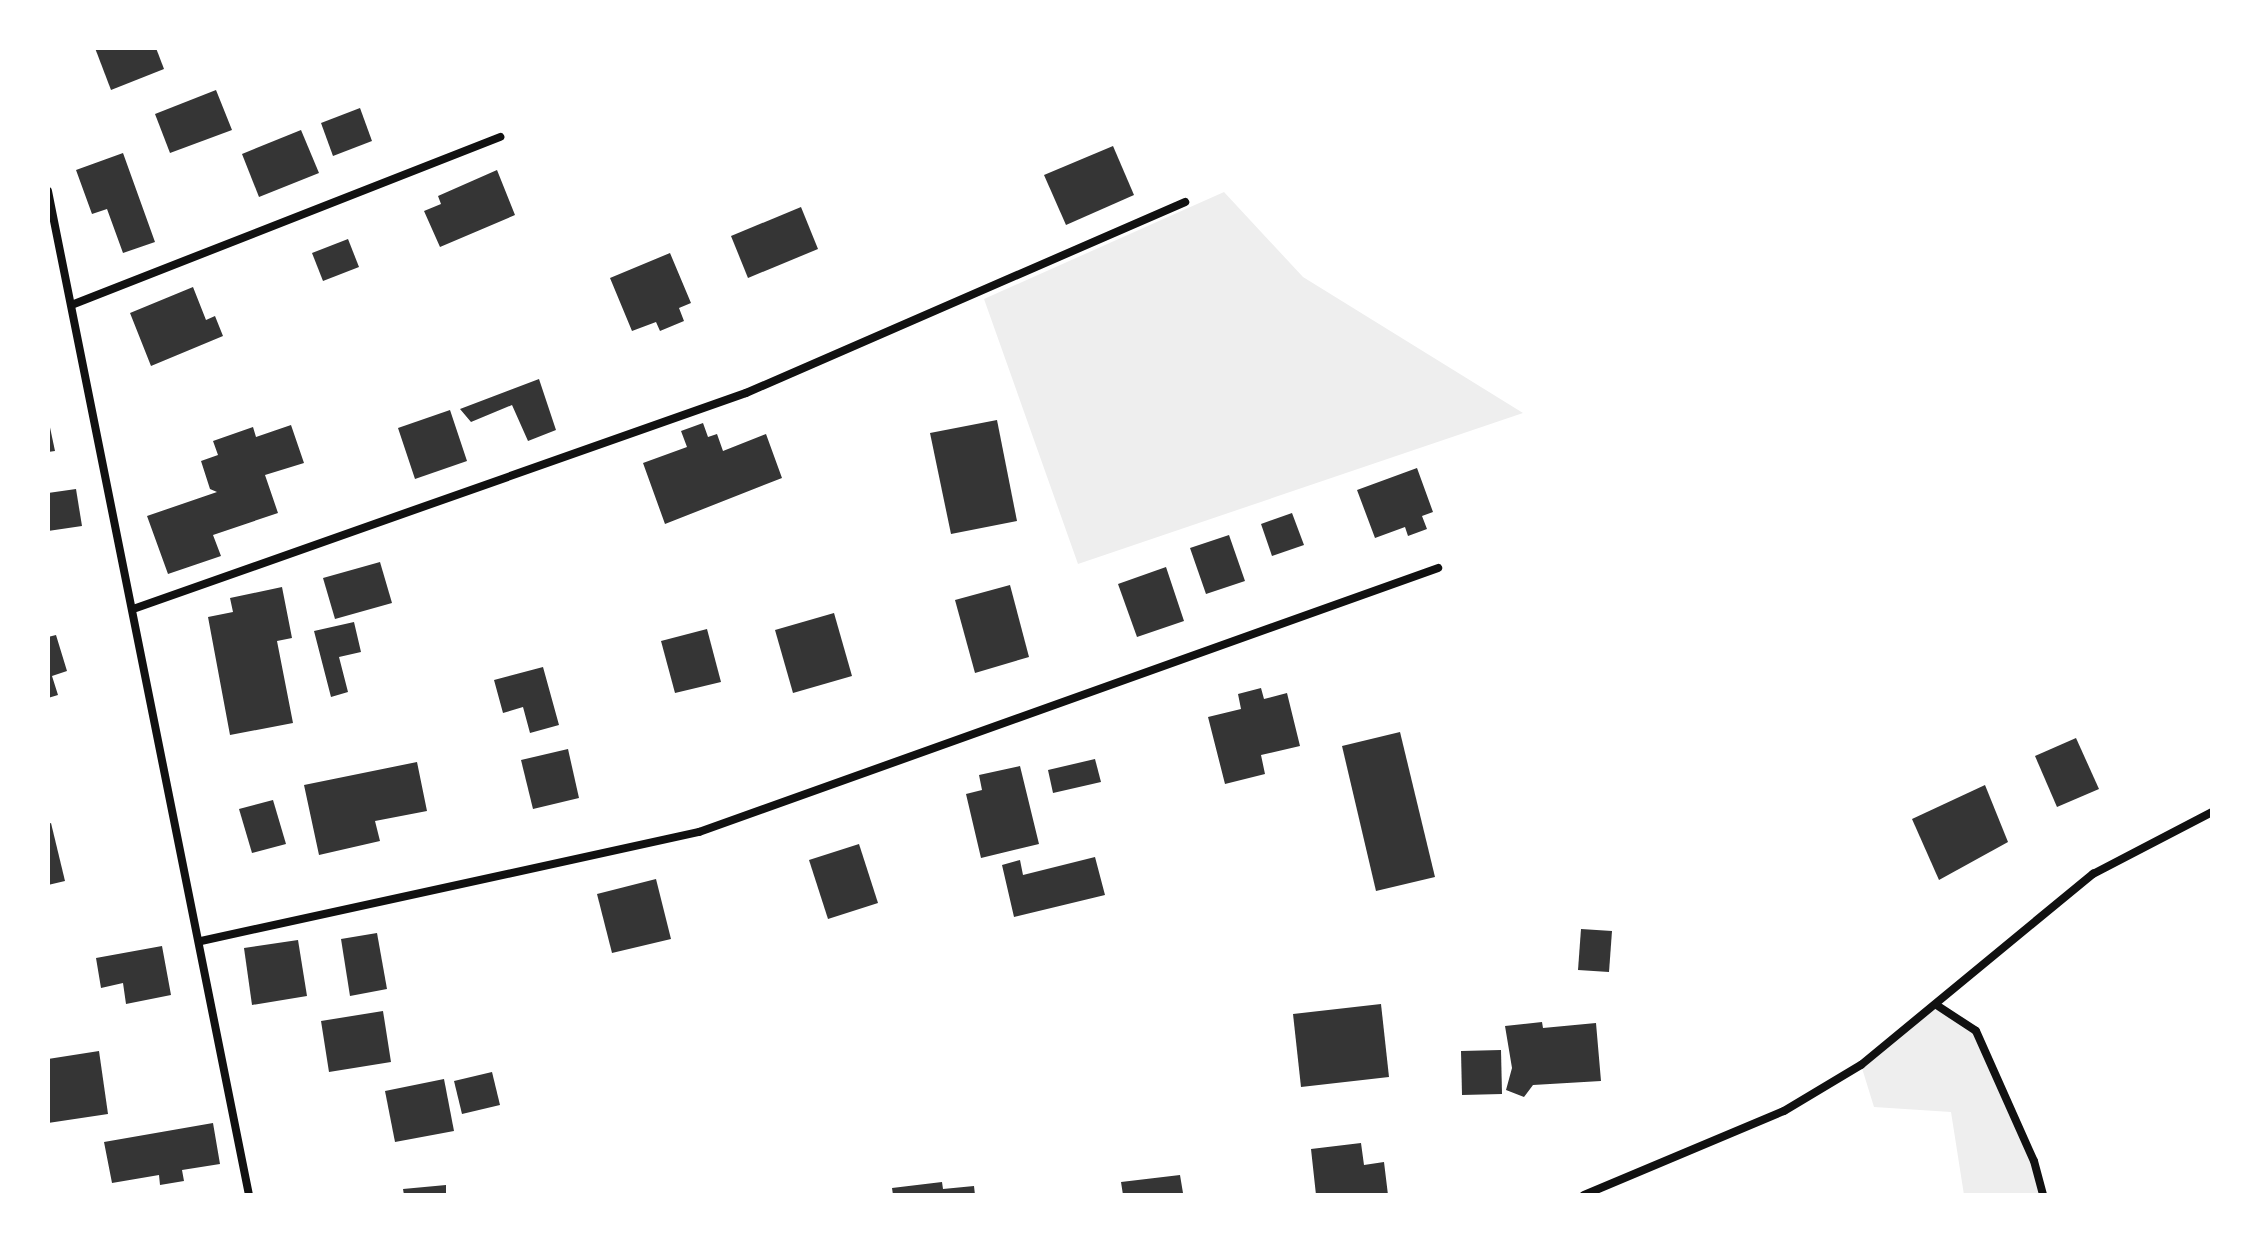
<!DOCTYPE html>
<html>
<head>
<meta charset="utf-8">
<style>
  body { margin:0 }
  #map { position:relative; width:2260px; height:1243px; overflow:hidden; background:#fff; font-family:Manrope,sans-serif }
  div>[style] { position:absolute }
  .green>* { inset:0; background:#eee }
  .building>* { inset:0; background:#353535 }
  .minor>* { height:8px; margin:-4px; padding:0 4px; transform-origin:4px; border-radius:4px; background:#111 }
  span { translate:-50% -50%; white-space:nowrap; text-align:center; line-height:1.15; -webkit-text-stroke:8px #fff; paint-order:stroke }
  .frame { position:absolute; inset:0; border:50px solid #fff; pointer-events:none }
</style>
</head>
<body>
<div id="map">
  <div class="green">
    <i style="clip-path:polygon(1224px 192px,1303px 277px,1523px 413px,1078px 564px,984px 299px)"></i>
    <i style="clip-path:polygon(1938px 1006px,1976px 1031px,2034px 1161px,2043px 1195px,1964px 1195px,1951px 1112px,1874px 1107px,1861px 1065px)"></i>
  </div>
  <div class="building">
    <i style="clip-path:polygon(95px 48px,156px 48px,164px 69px,111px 90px)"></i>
    <i style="clip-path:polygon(216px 90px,232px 130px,170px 153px,155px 114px)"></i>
    <i style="clip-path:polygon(360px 108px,372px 141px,333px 156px,321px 123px)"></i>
    <i style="clip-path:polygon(301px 130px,319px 173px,259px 197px,242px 154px)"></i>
    <i style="clip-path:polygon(1113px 146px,1134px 195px,1066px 225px,1044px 175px)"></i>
    <i style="clip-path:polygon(123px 153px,155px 242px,123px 253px,107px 209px,92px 214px,76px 170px)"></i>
    <i style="clip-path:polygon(497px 170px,515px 215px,440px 247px,424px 211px,441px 204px,438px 196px)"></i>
    <i style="clip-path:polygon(801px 207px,818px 249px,748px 278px,731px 236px)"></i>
    <i style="clip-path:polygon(348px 239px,359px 267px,323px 281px,312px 253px)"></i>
    <i style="clip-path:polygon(670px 253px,691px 303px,679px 308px,684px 321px,660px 331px,656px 322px,632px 331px,610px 278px)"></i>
    <i style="clip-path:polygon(193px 287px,206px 320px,215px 316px,223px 336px,151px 366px,130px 313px)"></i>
    <i style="clip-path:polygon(539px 379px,556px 430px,528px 441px,512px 405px,471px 422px,460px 409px)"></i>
    <i style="clip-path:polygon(450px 410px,467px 461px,415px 479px,398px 428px)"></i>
    <i style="clip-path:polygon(48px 418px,55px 451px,48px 452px)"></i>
    <i style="clip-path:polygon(997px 420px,1017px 521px,951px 534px,930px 433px)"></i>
    <i style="clip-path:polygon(703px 423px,708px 437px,717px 434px,723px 451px,766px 434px,782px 478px,665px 524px,643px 463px,687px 447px,681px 431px)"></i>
    <i style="clip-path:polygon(291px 425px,304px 463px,265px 475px,278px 513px,213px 535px,221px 556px,168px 574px,147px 516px,217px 492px,210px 489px,201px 461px,218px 455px,213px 441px,253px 427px,256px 437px)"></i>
    <i style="clip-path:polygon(1417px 468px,1433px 512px,1422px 516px,1427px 529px,1408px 536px,1405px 527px,1375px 538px,1357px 490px)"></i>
    <i style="clip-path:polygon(76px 489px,82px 526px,48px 531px,48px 493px)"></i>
    <i style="clip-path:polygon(1292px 513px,1304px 545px,1272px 556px,1261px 524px)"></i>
    <i style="clip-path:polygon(1229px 535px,1245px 581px,1206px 594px,1190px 548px)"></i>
    <i style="clip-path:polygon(380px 562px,392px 603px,335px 619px,323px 578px)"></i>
    <i style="clip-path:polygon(1166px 567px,1184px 621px,1137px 637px,1118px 584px)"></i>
    <i style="clip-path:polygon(1010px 585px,1029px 657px,975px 673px,955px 600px)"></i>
    <i style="clip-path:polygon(282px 587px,292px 638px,277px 641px,293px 723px,230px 735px,208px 617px,233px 612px,230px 598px)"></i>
    <i style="clip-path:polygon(834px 613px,852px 676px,793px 693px,775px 630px)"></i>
    <i style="clip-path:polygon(354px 622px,361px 652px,339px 657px,348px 692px,331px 697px,314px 631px)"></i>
    <i style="clip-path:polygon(707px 629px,721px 682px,675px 693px,661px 641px)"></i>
    <i style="clip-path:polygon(56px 635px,67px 671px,52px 676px,58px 695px,48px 698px,48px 637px)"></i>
    <i style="clip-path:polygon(543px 667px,559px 725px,530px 733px,523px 707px,503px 713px,494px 680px)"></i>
    <i style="clip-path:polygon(1261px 688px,1264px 699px,1287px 693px,1300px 746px,1261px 755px,1265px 774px,1225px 784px,1208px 717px,1241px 709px,1238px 694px)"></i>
    <i style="clip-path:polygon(1400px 732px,1435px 877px,1376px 891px,1342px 746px)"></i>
    <i style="clip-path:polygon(2076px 738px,2099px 789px,2057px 807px,2035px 756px)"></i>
    <i style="clip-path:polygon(568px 749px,579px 798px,533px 809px,521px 760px)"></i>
    <i style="clip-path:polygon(1095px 759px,1101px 782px,1053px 793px,1048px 770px)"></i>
    <i style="clip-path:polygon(417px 762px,427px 811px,375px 821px,380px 841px,319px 855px,304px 785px)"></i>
    <i style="clip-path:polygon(1020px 766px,1039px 844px,981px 858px,966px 794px,982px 790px,979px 775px)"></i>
    <i style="clip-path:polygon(1985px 785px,2008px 842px,1939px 880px,1912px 819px)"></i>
    <i style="clip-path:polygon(273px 800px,286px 844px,252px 853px,239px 809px)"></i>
    <i style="clip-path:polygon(51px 823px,65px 881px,48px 885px,48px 824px)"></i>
    <i style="clip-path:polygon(859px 844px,878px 903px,828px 919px,809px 860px)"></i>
    <i style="clip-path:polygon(1095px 857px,1105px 895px,1014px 917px,1002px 865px,1020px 860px,1023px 875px)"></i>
    <i style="clip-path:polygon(656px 879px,671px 939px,612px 953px,597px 894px)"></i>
    <i style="clip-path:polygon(1581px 929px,1612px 931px,1609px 972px,1578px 970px)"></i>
    <i style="clip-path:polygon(377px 933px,387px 989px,350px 996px,341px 939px)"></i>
    <i style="clip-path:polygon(298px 940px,307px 996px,252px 1005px,244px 948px)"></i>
    <i style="clip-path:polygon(162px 946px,171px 995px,126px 1004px,123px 983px,101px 988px,96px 958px)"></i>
    <i style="clip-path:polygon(1381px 1004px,1389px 1077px,1301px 1087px,1293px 1014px)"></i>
    <i style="clip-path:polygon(383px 1011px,391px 1062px,329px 1072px,321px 1021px)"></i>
    <i style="clip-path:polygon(1542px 1022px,1543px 1028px,1596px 1023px,1601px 1081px,1533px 1085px,1524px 1097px,1506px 1090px,1512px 1068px,1505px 1026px)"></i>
    <i style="clip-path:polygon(1501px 1050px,1502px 1094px,1462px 1095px,1461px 1051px)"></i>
    <i style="clip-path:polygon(99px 1051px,108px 1114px,48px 1123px,48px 1059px)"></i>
    <i style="clip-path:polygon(492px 1072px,500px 1105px,462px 1114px,454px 1081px)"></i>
    <i style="clip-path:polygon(444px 1079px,454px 1131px,395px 1142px,385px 1091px)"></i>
    <i style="clip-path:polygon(213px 1123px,220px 1164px,182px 1170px,184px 1181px,160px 1185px,159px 1175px,112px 1183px,104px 1142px)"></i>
    <i style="clip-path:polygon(1361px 1143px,1364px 1165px,1384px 1162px,1388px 1195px,1316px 1195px,1311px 1149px)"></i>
    <i style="clip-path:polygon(1180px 1175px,1183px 1193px,1195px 1195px,1123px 1195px,1121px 1182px)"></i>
    <i style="clip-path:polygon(942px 1182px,943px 1189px,974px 1186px,975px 1195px,893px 1195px,892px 1188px)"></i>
    <i style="clip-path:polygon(446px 1185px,446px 1195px,404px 1195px,403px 1189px)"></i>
  </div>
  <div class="minor">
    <i style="left:48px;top:191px;width:1024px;rotate:78.68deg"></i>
    <i style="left:74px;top:304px;width:458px;rotate:-21.4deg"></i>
    <i style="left:136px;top:608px;width:647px;rotate:-19.42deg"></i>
    <i style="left:746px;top:393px;width:479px;rotate:-23.5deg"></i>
    <i style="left:201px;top:941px;width:510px;rotate:-12.35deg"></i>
    <i style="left:699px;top:832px;width:785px;rotate:-19.66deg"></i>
    <i style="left:1938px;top:1006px;width:45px;rotate:33.3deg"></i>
    <i style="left:1976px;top:1031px;width:142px;rotate:66deg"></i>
    <i style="left:2034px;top:1161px;width:35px;rotate:75deg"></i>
    <i style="left:1584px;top:1195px;width:217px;rotate:-22.8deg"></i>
    <i style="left:1784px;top:1111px;width:90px;rotate:-30.9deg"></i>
    <i style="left:1861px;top:1065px;width:301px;rotate:-39.5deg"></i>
    <i style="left:2093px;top:874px;width:134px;rotate:-27.5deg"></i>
  </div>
  <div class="frame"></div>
</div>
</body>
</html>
